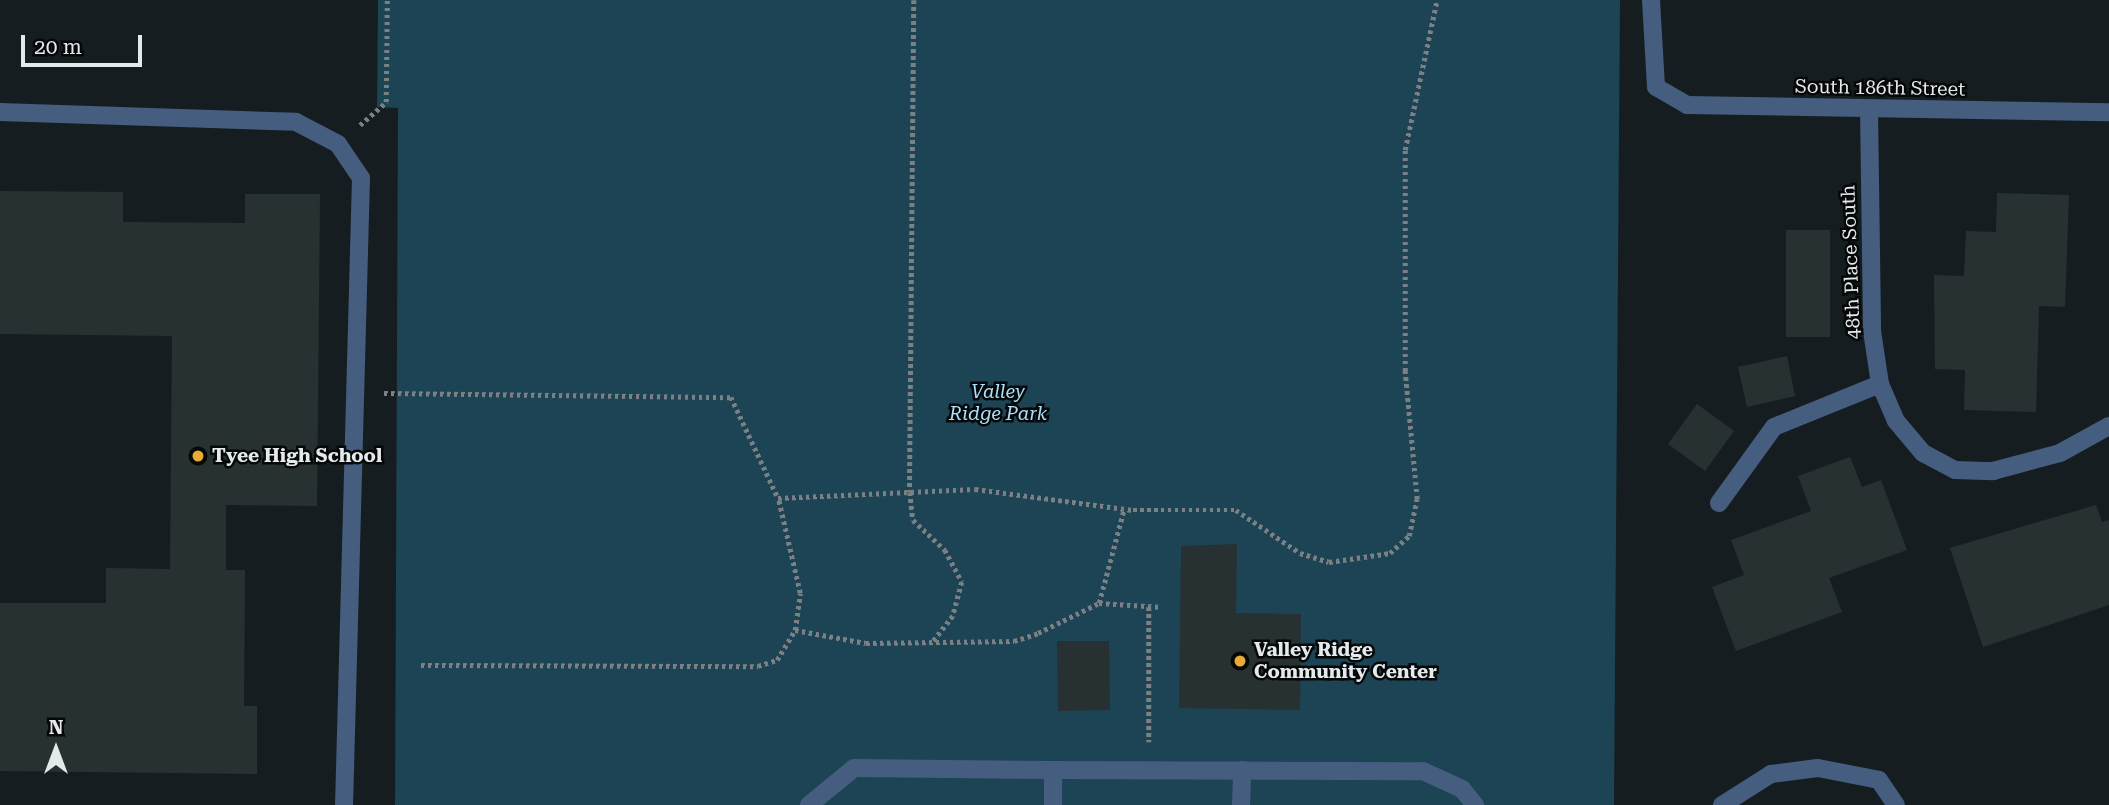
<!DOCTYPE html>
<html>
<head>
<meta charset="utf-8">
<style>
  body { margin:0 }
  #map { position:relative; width:2109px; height:805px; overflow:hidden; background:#161d21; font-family:"Roboto Serif",serif }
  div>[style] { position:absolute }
  .green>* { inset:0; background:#1c4454 }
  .building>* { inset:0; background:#283131 }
  .path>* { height:4.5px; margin-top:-2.25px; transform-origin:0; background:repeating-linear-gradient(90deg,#7a8083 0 3.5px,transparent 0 7px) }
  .minor>* { height:18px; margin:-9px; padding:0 9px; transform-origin:9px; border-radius:9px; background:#455d7f }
  .dots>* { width:19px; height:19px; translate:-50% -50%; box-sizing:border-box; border:4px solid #050708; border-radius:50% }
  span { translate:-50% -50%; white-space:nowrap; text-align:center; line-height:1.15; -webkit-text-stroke:5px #050708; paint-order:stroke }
  .street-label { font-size:19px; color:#e4e9eb }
  .park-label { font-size:19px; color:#aae0f9; font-style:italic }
  .poi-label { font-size:19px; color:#e4e9eb; font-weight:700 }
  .left { translate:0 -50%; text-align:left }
  .north { position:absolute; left:21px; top:714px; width:70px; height:70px; -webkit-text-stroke:5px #050708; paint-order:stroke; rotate:0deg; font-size:19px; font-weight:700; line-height:28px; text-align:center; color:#e4e9eb }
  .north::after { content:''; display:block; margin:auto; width:24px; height:32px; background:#e4e9eb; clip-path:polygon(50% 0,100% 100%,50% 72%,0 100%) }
  .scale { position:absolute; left:21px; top:35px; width:121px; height:32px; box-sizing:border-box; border:4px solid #e4e9eb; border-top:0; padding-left:9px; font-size:21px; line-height:24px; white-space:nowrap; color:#e4e9eb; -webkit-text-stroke:5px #050708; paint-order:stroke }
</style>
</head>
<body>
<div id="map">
  <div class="green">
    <i style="clip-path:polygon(378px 0,1620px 0,1614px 805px,395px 805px,398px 108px,377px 107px)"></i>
  </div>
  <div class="building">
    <i style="clip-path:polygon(0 191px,123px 192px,123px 222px,245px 223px,245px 194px,320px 194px,317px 506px,226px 505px,226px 570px,245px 570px,244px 706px,257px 706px,257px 774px,0 771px,0 603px,106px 603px,106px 568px,170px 569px,172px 336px,0 334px)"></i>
    <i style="clip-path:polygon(1997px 193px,2069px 195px,2065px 307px,2039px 306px,2036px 412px,1964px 410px,1965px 370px,1935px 369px,1934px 275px,1964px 276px,1966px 231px,1996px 232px)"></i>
    <i style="clip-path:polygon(1786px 230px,1830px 230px,1830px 337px,1786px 337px)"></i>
    <i style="clip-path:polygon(1787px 356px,1795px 396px,1747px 407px,1738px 367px)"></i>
    <i style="clip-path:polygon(1697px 404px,1734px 431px,1705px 471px,1668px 444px)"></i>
    <i style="clip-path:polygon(1850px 457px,1862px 487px,1881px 480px,1907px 550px,1829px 578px,1842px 612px,1736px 651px,1712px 587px,1744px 575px,1731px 540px,1811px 511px,1798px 476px)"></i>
    <i style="clip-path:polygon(2096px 505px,2102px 522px,2109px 520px,2109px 605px,1983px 647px,1950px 548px)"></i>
    <i style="clip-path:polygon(1237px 544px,1236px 613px,1301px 614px,1300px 710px,1179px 708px,1181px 546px)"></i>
    <i style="clip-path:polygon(1057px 641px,1109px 641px,1110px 710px,1058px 711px)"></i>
  </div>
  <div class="path">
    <i style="left:914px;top:0;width:492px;rotate:90.5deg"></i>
    <i style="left:910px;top:492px;width:28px;rotate:84deg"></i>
    <i style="left:913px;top:520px;width:44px;rotate:43.2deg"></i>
    <i style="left:945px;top:550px;width:36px;rotate:62deg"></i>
    <i style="left:962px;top:582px;width:35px;rotate:105deg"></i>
    <i style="left:953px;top:616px;width:33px;rotate:128deg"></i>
    <i style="left:360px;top:125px;width:35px;rotate:-41deg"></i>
    <i style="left:386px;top:102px;width:102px;rotate:-89.4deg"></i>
    <i style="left:384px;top:393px;width:347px;rotate:0.7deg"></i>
    <i style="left:731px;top:397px;width:111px;rotate:65deg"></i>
    <i style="left:778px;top:498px;width:197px;rotate:-2.6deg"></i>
    <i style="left:975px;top:489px;width:159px;rotate:7.6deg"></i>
    <i style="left:1133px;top:510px;width:103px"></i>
    <i style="left:1236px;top:510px;width:77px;rotate:33.9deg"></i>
    <i style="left:1300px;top:553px;width:30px;rotate:17deg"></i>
    <i style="left:1329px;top:562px;width:62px;rotate:-8.4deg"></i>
    <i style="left:1390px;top:553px;width:25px;rotate:-42deg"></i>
    <i style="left:1409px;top:536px;width:38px;rotate:-78deg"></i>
    <i style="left:1417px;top:499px;width:129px;rotate:-95.4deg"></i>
    <i style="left:1405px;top:371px;width:221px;rotate:-90deg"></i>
    <i style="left:1405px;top:150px;width:153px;rotate:-78deg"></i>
    <i style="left:1099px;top:603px;width:63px;rotate:3.6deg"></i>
    <i style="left:1149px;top:607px;width:135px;rotate:90deg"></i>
    <i style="left:795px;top:630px;width:72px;rotate:10.4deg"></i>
    <i style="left:866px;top:643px;width:148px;rotate:-0.8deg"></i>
    <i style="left:1014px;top:641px;width:25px;rotate:-18deg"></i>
    <i style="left:1038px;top:633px;width:68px;rotate:-26.2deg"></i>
    <i style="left:1099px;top:603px;width:97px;rotate:-75.1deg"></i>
    <i style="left:421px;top:665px;width:337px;rotate:0.2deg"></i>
    <i style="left:758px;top:666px;width:20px;rotate:-18deg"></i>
    <i style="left:777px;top:660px;width:35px;rotate:-59deg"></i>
    <i style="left:795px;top:630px;width:37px;rotate:-82deg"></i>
    <i style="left:800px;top:593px;width:98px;rotate:-103deg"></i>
  </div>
  <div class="minor">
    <i style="left:1651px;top:0;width:87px;rotate:86.7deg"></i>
    <i style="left:1656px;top:87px;width:36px;rotate:30deg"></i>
    <i style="left:1687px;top:105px;width:422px;rotate:1deg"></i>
    <i style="left:1869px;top:109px;width:222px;rotate:89.2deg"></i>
    <i style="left:1872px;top:331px;width:54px;rotate:81.4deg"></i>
    <i style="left:1880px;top:384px;width:40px;rotate:66.6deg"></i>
    <i style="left:1896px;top:421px;width:42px;rotate:49.8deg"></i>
    <i style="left:1923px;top:453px;width:36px;rotate:28deg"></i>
    <i style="left:1955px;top:470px;width:38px;rotate:2deg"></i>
    <i style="left:1993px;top:471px;width:69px;rotate:-15deg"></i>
    <i style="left:2060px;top:453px;width:56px;rotate:-28.9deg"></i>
    <i style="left:0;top:112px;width:296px;rotate:1.9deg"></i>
    <i style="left:296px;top:122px;width:47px;rotate:27.6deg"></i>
    <i style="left:338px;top:144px;width:41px;rotate:55.9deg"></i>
    <i style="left:361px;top:178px;width:627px;rotate:91.55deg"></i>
    <i style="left:1719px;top:503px;width:94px;rotate:-54.1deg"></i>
    <i style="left:1774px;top:427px;width:114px;rotate:-22.1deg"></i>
    <i style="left:809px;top:805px;width:58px;rotate:-39.4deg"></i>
    <i style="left:854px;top:768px;width:199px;rotate:0.6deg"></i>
    <i style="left:1053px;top:805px;width:35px;rotate:-90deg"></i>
    <i style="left:1053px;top:770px;width:370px;rotate:0.2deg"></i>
    <i style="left:1423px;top:771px;width:43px;rotate:24.8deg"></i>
    <i style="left:1462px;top:789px;width:21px;rotate:51deg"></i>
    <i style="left:1241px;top:805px;width:35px;rotate:-88deg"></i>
    <i style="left:1722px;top:805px;width:58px;rotate:-32.3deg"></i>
    <i style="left:1771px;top:774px;width:47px;rotate:-7.3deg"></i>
    <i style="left:1818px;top:768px;width:62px;rotate:11.1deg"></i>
    <i style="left:1879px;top:780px;width:30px;rotate:56deg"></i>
  </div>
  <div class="dots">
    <i style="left:198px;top:456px;background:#e9ab38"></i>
    <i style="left:1240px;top:661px;background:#e9ab38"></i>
  </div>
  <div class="street-label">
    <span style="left:1880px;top:88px;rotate:1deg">South 186th Street</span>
    <span style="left:1851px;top:262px;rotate:-92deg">48th Place South</span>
  </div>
  <div class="park-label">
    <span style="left:998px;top:403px">Valley<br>Ridge Park</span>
  </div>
  <div class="poi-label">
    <span class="left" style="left:212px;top:456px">Tyee High School</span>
    <span class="left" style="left:1254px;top:661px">Valley Ridge<br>Community Center</span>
  </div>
  <div class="north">N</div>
  <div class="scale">20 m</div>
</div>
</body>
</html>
